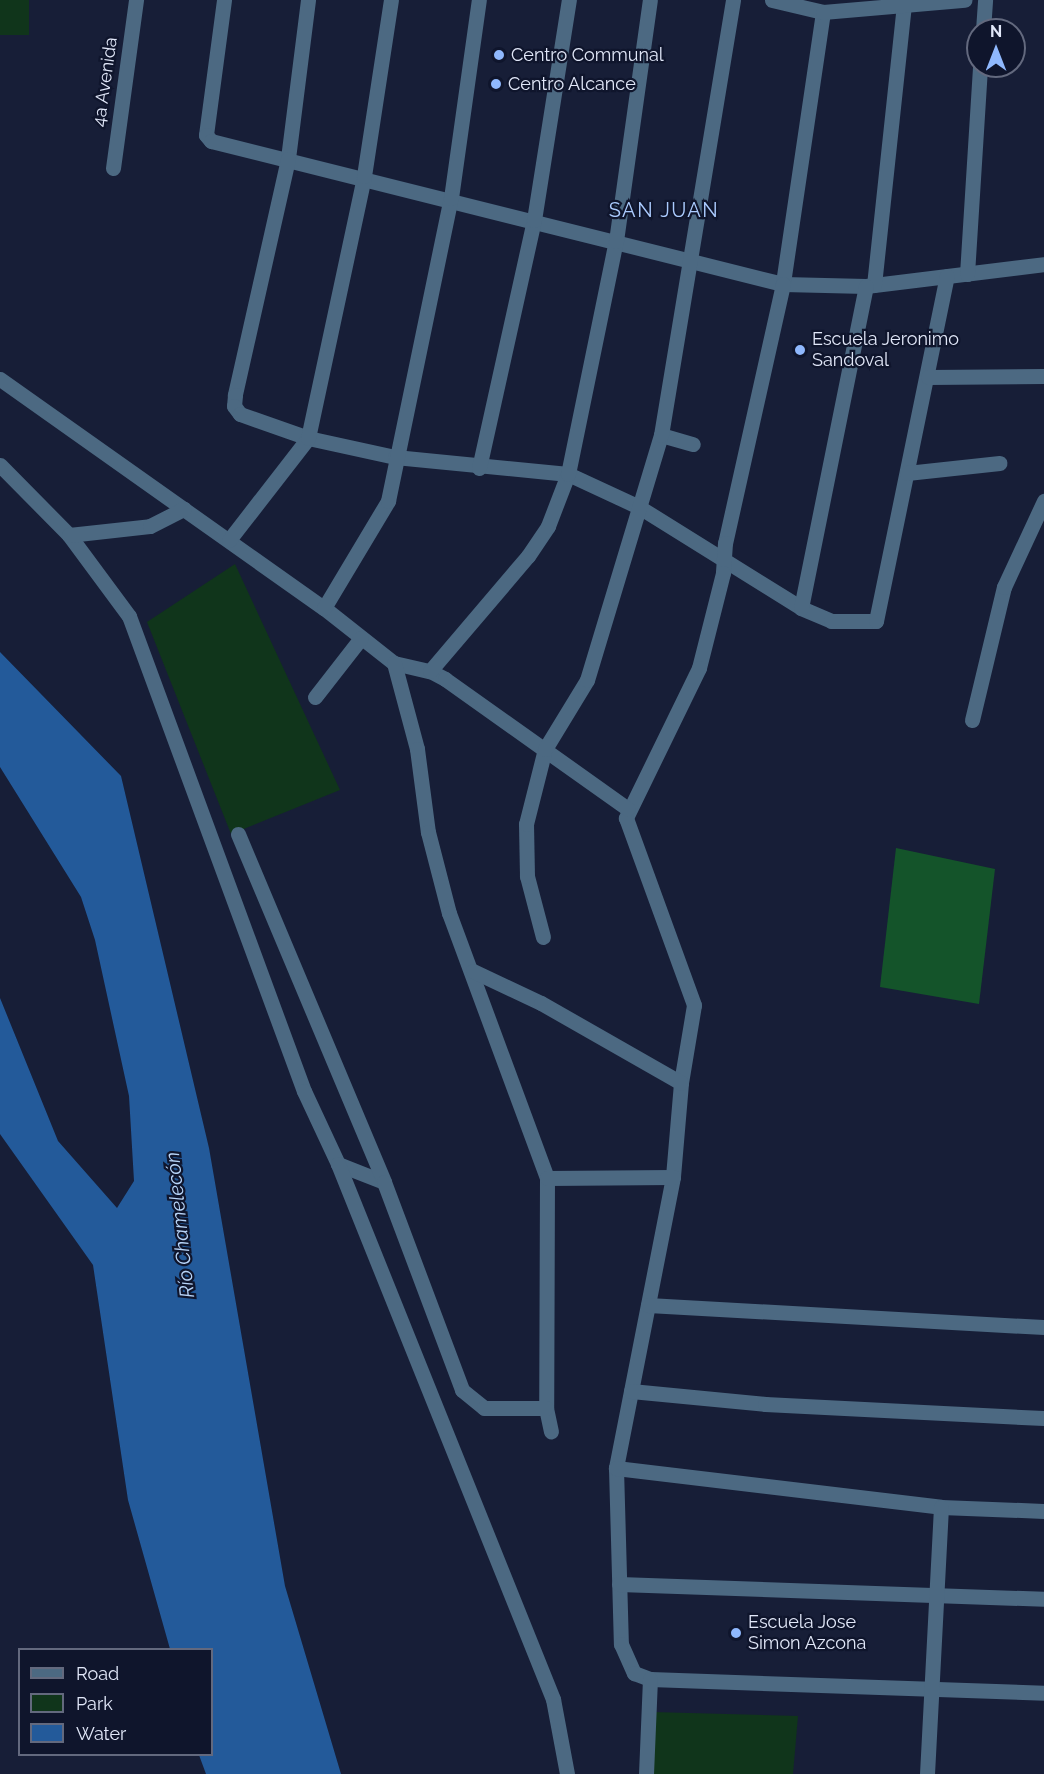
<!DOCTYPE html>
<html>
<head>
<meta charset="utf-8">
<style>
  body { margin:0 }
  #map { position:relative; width:1044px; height:1774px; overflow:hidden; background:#171e37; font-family:Raleway,sans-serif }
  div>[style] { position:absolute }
  .green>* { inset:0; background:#10351b }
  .forest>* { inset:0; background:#14542a }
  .water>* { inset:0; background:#235a9a }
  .minor>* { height:15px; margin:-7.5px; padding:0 7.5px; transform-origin:7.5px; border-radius:7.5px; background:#4c6982 }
  .tertiary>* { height:15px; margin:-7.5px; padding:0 7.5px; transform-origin:7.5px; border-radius:7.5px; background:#4c6982 }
  .dots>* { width:16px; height:16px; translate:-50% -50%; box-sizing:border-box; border:3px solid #0f152c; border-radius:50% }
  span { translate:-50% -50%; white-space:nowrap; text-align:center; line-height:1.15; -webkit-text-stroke:4.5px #0f152c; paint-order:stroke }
  .poi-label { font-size:18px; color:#e1e7f8 }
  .left { translate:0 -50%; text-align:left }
  .street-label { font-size:18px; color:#e1e7f8 }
  .neighbourhood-label { font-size:20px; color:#abcbfe; letter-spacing:1.5px }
  .water-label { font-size:20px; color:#b8d5f9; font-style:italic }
  .legend { position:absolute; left:18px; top:1648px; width:195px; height:108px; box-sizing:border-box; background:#0f152c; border:2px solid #63697e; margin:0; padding:8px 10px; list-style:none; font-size:18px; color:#e1e7f8 }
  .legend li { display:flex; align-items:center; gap:12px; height:30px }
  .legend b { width:30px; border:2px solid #63697e }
  .north { position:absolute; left:966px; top:18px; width:60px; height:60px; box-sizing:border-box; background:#0f152c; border:2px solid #63697e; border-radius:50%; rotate:0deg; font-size:16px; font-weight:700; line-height:24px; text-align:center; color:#e1e7f8 }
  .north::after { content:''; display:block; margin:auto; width:21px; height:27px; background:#8fb8fd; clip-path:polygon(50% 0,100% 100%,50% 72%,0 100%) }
</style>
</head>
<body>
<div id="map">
  <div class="green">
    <i style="clip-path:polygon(0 0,29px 0,29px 35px,0 35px)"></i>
    <i style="clip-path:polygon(235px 564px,340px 790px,231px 834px,147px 622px)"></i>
    <i style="clip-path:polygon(652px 1712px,798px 1716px,793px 1774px,653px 1774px)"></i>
  </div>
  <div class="forest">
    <i style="clip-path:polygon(896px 848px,995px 869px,979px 1004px,880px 987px)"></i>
  </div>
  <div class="water">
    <i style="clip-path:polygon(0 652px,121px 776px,209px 1148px,285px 1586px,341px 1774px,206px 1774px,199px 1755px,212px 1754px,212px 1650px,170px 1649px,128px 1500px,93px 1265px,0 1134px,0 998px,58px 1141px,117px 1208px,134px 1181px,129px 1096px,95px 940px,81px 897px,0 767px)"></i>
  </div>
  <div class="minor">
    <i style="left:224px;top:0;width:136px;rotate:97.6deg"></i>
    <i style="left:206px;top:135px;width:8px;rotate:50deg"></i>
    <i style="left:211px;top:141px;width:590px;rotate:14.04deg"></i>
    <i style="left:783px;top:284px;width:83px;rotate:1.4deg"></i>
    <i style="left:866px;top:286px;width:179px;rotate:-7deg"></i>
    <i style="left:308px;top:0;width:160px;rotate:97.2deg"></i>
    <i style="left:288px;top:159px;width:242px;rotate:102.7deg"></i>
    <i style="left:235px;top:395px;width:11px;rotate:95deg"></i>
    <i style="left:234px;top:406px;width:10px;rotate:53deg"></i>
    <i style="left:240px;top:414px;width:72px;rotate:19.4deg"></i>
    <i style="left:308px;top:438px;width:89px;rotate:12.3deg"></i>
    <i style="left:395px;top:457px;width:174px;rotate:5.6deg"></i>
    <i style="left:568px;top:474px;width:78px;rotate:24.9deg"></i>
    <i style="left:639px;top:507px;width:191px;rotate:31.9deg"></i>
    <i style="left:801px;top:608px;width:33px;rotate:23deg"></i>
    <i style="left:831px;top:621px;width:45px"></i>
    <i style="left:876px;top:621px;width:352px;rotate:-78.4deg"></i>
    <i style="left:823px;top:12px;width:275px;rotate:98.4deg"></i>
    <i style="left:783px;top:284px;width:265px;rotate:102.6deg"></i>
    <i style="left:725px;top:543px;width:30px;rotate:94deg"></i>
    <i style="left:723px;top:573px;width:98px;rotate:104.2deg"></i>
    <i style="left:699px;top:668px;width:167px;rotate:116deg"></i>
    <i style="left:626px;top:818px;width:199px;rotate:70deg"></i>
    <i style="left:694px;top:1005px;width:79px;rotate:99.5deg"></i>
    <i style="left:681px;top:1083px;width:94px;rotate:94.9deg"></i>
    <i style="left:673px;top:1177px;width:297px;rotate:101.1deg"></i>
    <i style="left:616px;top:1468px;width:176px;rotate:88.4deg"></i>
    <i style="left:621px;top:1644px;width:32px;rotate:66deg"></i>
    <i style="left:634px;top:1673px;width:17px;rotate:21deg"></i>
    <i style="left:650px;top:1679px;width:394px;rotate:2deg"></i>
    <i style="left:983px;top:30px;width:30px;rotate:-86deg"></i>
    <i style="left:113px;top:168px;width:170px;rotate:-82.2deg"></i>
    <i style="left:967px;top:274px;width:208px;rotate:-86.4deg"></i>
    <i style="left:874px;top:285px;width:281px;rotate:-83.9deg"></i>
    <i style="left:928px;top:377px;width:116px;rotate:-0.5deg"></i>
    <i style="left:0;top:379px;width:397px;rotate:35.3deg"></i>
    <i style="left:324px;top:608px;width:89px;rotate:38.2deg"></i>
    <i style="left:394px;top:663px;width:37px;rotate:13deg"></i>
    <i style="left:430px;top:671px;width:17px;rotate:28deg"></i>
    <i style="left:445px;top:679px;width:224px;rotate:35.4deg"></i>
    <i style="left:661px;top:435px;width:33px;rotate:16deg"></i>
    <i style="left:0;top:465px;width:98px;rotate:45.4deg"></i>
    <i style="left:69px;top:535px;width:101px;rotate:53.5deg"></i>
    <i style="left:129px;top:616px;width:506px;rotate:69.78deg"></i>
    <i style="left:304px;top:1091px;width:81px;rotate:65deg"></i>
    <i style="left:338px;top:1164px;width:49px;rotate:21.4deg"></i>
    <i style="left:479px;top:468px;width:254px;rotate:-77.5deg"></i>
    <i style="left:534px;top:220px;width:223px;rotate:-81deg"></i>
    <i style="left:907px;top:473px;width:93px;rotate:-6.2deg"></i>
    <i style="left:69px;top:535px;width:81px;rotate:-6.3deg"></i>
    <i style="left:150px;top:526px;width:38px;rotate:-27deg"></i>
    <i style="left:229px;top:540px;width:129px;rotate:-52.2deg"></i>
    <i style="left:308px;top:438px;width:268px;rotate:-77.9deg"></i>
    <i style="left:364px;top:176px;width:178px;rotate:-81.3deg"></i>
    <i style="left:324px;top:608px;width:125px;rotate:-59.1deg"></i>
    <i style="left:388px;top:501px;width:309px;rotate:-78.3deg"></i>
    <i style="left:451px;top:198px;width:200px;rotate:-82deg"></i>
    <i style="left:801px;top:608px;width:328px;rotate:-78.6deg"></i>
    <i style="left:394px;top:663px;width:89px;rotate:75deg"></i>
    <i style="left:417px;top:749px;width:84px;rotate:82.5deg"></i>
    <i style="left:428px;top:832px;width:84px;rotate:75.5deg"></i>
    <i style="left:449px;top:913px;width:283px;rotate:69.7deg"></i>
    <i style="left:547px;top:1178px;width:230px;rotate:90.2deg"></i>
    <i style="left:546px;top:1408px;width:24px;rotate:78deg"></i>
    <i style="left:430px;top:671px;width:151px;rotate:-49.6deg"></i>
    <i style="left:528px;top:556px;width:36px;rotate:-56deg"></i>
    <i style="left:548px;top:526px;width:56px;rotate:-69deg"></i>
    <i style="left:568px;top:474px;width:238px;rotate:-78.4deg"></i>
    <i style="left:616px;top:241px;width:243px;rotate:-82deg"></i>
    <i style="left:315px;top:697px;width:75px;rotate:-52.1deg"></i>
    <i style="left:972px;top:720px;width:137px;rotate:-76.5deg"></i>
    <i style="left:1004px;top:587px;width:95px;rotate:-65.1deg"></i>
    <i style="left:238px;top:834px;width:377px;rotate:67.2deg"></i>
    <i style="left:384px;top:1182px;width:222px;rotate:69.4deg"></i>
    <i style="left:462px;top:1390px;width:28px;rotate:39deg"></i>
    <i style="left:484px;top:1408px;width:62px"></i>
    <i style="left:543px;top:937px;width:63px;rotate:-104.7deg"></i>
    <i style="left:527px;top:876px;width:52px;rotate:-91.1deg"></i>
    <i style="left:526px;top:824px;width:77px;rotate:-75.8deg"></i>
    <i style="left:545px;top:749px;width:81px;rotate:-58.7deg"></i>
    <i style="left:587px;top:680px;width:256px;rotate:-73.2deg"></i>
    <i style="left:661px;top:435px;width:441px;rotate:-80.6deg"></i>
    <i style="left:473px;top:971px;width:75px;rotate:25.2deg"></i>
    <i style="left:541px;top:1003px;width:161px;rotate:29.7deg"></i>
    <i style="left:338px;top:1164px;width:577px;rotate:68.11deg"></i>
    <i style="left:553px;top:1699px;width:76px;rotate:79.4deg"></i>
    <i style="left:547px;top:1178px;width:126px;rotate:-0.5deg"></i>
    <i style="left:648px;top:1305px;width:397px;rotate:3.2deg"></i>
    <i style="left:631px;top:1391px;width:135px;rotate:5.5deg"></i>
    <i style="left:765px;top:1404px;width:279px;rotate:2.9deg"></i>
    <i style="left:616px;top:1468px;width:327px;rotate:6.8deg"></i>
    <i style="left:941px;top:1507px;width:103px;rotate:2.2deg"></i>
    <i style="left:619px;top:1584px;width:425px;rotate:2deg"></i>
    <i style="left:646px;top:1774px;width:95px;rotate:-87.6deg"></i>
    <i style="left:927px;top:1774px;width:267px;rotate:-87deg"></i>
  </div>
  <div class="tertiary">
    <i style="left:772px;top:0;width:52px;rotate:13.2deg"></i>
    <i style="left:823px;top:12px;width:142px;rotate:-4.9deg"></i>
  </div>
  <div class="dots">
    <i style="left:499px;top:55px;background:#8fb8fd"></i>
    <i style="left:496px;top:84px;background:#8fb8fd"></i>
    <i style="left:800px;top:350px;background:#8fb8fd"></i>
    <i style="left:736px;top:1633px;background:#8fb8fd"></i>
  </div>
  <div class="poi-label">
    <span class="left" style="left:511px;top:55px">Centro Communal</span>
    <span class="left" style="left:508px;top:84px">Centro Alcance</span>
    <span class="left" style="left:812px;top:350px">Escuela Jeronimo<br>Sandoval</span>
    <span class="left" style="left:748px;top:1633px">Escuela Jose<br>Simon Azcona</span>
  </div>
  <div class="street-label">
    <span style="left:105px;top:82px;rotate:-82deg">4a Avenida</span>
  </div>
  <div class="neighbourhood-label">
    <span style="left:664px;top:210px">SAN JUAN</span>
  </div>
  <div class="water-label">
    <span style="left:180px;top:1225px;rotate:-96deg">Río Chamelecón</span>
  </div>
  <ul class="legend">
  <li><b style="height:8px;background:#4c6982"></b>Road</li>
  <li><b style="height:16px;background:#10351b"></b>Park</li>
  <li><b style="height:16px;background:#235a9a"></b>Water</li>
  </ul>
  <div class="north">N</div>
</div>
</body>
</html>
